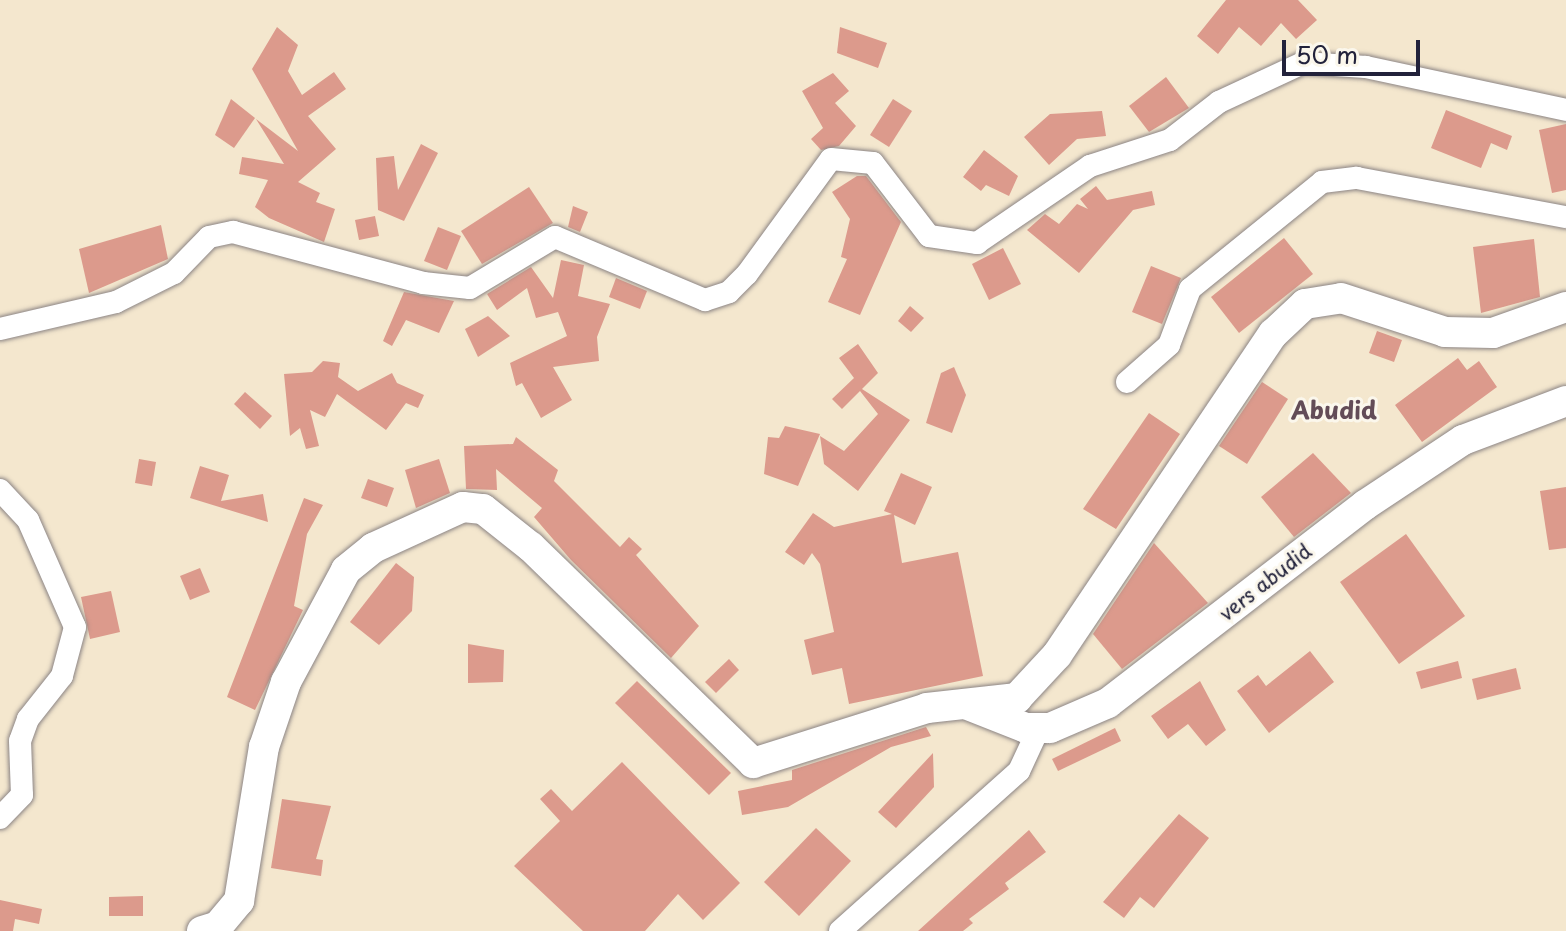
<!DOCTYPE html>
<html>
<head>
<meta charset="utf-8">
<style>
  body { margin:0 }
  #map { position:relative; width:1566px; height:931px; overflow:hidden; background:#f4e7ce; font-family:"Playpen Sans",sans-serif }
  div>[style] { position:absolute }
  .building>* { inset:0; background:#dc9a8c }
  .roads { filter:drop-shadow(0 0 2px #8b8484) drop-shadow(0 0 2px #8b8484) }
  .street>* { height:22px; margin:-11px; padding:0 11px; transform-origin:11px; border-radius:11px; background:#fff }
  .secondary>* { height:30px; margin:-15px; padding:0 15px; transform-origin:15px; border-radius:15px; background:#fff }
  span { translate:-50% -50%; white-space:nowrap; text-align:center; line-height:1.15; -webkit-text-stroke:6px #fbf7ec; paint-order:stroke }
  .street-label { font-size:20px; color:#22223b }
  .quarter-label { font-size:24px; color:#634c57; font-weight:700 }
  .scale { position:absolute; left:1282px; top:40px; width:138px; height:36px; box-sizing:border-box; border:4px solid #22223b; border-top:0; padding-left:10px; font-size:24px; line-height:28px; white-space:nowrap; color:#22223b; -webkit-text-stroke:6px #fbf7ec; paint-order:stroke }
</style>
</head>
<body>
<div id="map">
  <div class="building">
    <i style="clip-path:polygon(1226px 0,1298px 0,1317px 20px,1296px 39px,1281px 23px,1261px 46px,1239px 27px,1218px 54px,1197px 36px)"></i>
    <i style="clip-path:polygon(277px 27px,298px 45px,288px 71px,302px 95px,334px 72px,346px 89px,308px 116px,336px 149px,298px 182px,320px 193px,316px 202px,335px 209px,324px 242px,269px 218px,255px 207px,268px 180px,239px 174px,242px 157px,284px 164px,256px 119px,298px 151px,252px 69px)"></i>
    <i style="clip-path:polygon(840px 27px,887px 43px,878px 68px,837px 53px)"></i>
    <i style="clip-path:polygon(833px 73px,849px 91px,835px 103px,856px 126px,839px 146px,821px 150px,811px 139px,823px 128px,802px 91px)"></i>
    <i style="clip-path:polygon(1166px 77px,1189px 108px,1149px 132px,1129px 106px)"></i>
    <i style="clip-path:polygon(231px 99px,255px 118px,234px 148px,215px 135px)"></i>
    <i style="clip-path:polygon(893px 99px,912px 111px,889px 147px,870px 135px)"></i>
    <i style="clip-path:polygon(1446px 110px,1512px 136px,1507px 150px,1491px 143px,1481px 168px,1431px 148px)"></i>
    <i style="clip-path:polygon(1102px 111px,1106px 136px,1077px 139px,1049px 165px,1024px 137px,1050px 114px)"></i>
    <i style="clip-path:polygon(1566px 124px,1566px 190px,1552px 193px,1539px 130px)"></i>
    <i style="clip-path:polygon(421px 144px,438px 153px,404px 221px,378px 210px,376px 158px,394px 156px,398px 190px)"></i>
    <i style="clip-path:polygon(984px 150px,1018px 176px,1009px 196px,986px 185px,981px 191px,963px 177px)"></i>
    <i style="clip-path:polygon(857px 176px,866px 176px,901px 222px,860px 315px,828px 302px,847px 259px,841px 257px,850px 219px,832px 192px)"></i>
    <i style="clip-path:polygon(1096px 186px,1107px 200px,1152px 191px,1155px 205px,1133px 210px,1079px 273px,1027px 230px,1045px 214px,1059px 224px,1077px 204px,1088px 209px,1080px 199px)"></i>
    <i style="clip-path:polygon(529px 187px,553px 223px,482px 264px,461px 231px)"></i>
    <i style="clip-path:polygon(573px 206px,588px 212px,580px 232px,568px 227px)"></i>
    <i style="clip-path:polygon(375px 216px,379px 236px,359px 240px,355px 220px)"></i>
    <i style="clip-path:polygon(161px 225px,168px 259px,89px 293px,79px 249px)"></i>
    <i style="clip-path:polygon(438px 227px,461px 236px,447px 270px,424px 261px)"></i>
    <i style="clip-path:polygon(1284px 238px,1313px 274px,1239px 333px,1211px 297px)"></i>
    <i style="clip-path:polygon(1534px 239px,1540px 297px,1481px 313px,1473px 247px)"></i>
    <i style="clip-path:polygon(1003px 248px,1021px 284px,989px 300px,972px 264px)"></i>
    <i style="clip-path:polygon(561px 260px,584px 265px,578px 296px,610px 304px,597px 337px,599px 361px,553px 367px,572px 400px,541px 418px,522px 383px,516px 386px,510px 363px,567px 336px,558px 312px,536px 318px,527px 288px,497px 310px,487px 294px,531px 267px,553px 298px)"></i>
    <i style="clip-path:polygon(1151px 266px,1181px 278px,1162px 324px,1132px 312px)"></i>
    <i style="clip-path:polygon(616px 278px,647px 291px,640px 309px,609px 297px)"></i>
    <i style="clip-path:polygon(404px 292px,454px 301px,439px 333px,406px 320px,392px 346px,383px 341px)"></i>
    <i style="clip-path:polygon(910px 306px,924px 318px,911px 332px,898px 321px)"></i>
    <i style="clip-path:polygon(488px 316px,510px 336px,478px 357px,465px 329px)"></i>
    <i style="clip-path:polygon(1377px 331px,1402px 340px,1394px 362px,1369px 353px)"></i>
    <i style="clip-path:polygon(858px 344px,878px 373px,862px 389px,910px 420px,858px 491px,824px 464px,820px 436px,844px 451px,878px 414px,860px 391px,842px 409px,832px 399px,854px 378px,839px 358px)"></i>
    <i style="clip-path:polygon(1458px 358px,1467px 370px,1479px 361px,1497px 387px,1422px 442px,1395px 405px)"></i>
    <i style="clip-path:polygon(323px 361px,340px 363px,338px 377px,358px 391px,392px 373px,397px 383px,424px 395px,418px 408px,406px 403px,386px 430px,337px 394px,325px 417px,310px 410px,319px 446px,306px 449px,300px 428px,290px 436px,284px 374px,312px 372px)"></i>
    <i style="clip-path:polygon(954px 367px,966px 395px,952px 433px,926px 423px,941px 373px)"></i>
    <i style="clip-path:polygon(1262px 382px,1288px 399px,1247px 464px,1219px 446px)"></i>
    <i style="clip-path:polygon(245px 392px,272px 416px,260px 429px,234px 404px)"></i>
    <i style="clip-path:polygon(1149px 413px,1180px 434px,1116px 529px,1083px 509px)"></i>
    <i style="clip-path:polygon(785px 426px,820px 434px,798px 486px,764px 474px,768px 437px,779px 438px)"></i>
    <i style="clip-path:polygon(516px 437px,558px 470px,554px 481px,620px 547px,629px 537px,642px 549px,636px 555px,699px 626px,671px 658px,571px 560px,534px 517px,542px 508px,496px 469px,497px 490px,466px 489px,464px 446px,513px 444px)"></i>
    <i style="clip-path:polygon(1313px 453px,1351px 493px,1294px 537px,1261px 497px)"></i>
    <i style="clip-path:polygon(139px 459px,156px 462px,152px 486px,135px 483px)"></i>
    <i style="clip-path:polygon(439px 459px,450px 493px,416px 508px,405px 470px)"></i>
    <i style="clip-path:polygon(200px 466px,229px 475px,221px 501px,263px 494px,268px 522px,190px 498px)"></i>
    <i style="clip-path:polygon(901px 473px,932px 487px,915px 525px,894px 515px,902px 563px,958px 552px,983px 676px,849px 704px,842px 668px,812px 675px,804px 640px,834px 632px,820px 564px,812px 553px,804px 565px,785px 552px,813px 513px,834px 527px,892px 514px,884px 511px)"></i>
    <i style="clip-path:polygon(368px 479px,394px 488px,387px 507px,361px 498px)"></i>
    <i style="clip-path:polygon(1566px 487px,1566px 548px,1549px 550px,1540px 491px)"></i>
    <i style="clip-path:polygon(304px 498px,323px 505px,307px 534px,294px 606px,303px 610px,255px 710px,227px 697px)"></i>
    <i style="clip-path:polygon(1406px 534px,1465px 616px,1399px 664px,1340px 582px)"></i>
    <i style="clip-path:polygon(1154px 543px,1208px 603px,1122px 669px,1093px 634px)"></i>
    <i style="clip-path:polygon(396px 563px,414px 577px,412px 611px,379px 645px,350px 622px)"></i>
    <i style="clip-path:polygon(200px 568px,210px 592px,190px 600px,180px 576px)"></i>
    <i style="clip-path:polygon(111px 591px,120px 632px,90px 639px,81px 597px)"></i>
    <i style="clip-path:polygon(468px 644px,504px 650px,503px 682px,468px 683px)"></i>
    <i style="clip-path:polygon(1310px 651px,1334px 682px,1269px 733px,1237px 691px,1258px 675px,1266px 686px)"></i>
    <i style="clip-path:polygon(729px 659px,739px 670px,716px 693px,705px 682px)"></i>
    <i style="clip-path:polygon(1458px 661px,1462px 678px,1421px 689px,1416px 672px)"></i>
    <i style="clip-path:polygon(1516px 668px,1521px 689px,1477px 700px,1472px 679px)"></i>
    <i style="clip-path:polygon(637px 681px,731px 773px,709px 795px,615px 703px)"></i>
    <i style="clip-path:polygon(1200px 681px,1226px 730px,1206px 746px,1188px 724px,1168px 739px,1151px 716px)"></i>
    <i style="clip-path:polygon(926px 727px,931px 736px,891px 747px,788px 807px,742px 815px,738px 791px,792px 780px,792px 770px)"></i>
    <i style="clip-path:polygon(1115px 728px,1121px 741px,1058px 771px,1052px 759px)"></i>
    <i style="clip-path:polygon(933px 753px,934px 787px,896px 828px,878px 812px)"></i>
    <i style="clip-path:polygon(622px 762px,740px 883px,703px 920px,678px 894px,645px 931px,583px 931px,514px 866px,560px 821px,540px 799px,551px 789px,572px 811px)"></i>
    <i style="clip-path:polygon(282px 799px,331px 806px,316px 859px,323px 860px,321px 876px,271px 868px)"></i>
    <i style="clip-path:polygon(1179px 814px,1209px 838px,1154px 908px,1140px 897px,1124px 918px,1103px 902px)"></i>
    <i style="clip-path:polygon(816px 828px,851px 861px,799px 916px,764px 882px)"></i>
    <i style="clip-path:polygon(1029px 830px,1046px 852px,1005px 883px,1009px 889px,969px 919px,973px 923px,963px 931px,918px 931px)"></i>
    <i style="clip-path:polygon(143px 896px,143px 916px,109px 916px,109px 897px)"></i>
    <i style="clip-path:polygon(0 900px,42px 909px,39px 924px,15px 919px,13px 931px,0 931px)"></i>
  </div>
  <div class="roads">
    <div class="street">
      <i style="left:0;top:329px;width:119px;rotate:-13.1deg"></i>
      <i style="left:116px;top:302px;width:65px;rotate:-26.6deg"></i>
      <i style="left:174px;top:273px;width:50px;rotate:-45.8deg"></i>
      <i style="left:209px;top:237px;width:25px;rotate:-12deg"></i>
      <i style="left:233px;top:232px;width:197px;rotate:15deg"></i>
      <i style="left:423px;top:283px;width:47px;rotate:6.1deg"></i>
      <i style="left:470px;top:288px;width:99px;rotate:-31deg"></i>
      <i style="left:555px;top:237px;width:163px;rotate:22.8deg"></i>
      <i style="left:705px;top:300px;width:25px;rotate:-18deg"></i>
      <i style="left:729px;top:292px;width:25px;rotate:-45deg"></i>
      <i style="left:747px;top:274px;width:142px;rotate:-53.9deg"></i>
      <i style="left:831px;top:159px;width:42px;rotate:5.4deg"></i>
      <i style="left:873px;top:163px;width:92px;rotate:52.5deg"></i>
      <i style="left:929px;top:236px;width:49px;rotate:8.3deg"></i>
      <i style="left:977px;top:243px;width:137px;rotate:-34.3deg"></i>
      <i style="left:1090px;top:166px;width:84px;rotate:-18deg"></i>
      <i style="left:1170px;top:140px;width:62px;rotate:-37.8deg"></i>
      <i style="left:1219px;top:102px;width:93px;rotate:-24.9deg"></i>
      <i style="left:1303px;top:63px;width:63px;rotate:3.6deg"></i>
      <i style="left:1366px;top:67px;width:205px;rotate:12.1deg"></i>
      <i style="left:1127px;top:382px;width:56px;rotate:-41.4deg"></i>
      <i style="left:1169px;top:345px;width:60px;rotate:-69.4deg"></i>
      <i style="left:1190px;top:289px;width:170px;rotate:-39deg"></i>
      <i style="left:1322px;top:182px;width:35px;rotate:-7deg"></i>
      <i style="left:1357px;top:178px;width:213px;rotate:10.6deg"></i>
      <i style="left:0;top:490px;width:41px;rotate:47deg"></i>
      <i style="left:28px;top:520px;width:117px;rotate:66.3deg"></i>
      <i style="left:75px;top:627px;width:51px;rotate:104.9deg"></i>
      <i style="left:62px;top:676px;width:55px;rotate:128.3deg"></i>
      <i style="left:28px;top:719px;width:23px;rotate:110deg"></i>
      <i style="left:20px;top:741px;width:54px;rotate:87.9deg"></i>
      <i style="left:22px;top:795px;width:32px;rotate:134deg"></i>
      <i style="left:840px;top:931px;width:240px;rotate:-41.8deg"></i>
      <i style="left:1019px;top:771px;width:47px;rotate:-65.1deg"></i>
    </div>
    <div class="secondary">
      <i style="left:968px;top:705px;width:62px;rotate:21.6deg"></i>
      <i style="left:1026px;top:728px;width:24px"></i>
      <i style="left:1050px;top:728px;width:63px;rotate:-23.3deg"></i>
      <i style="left:1108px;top:703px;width:324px;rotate:-37.6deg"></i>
      <i style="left:1365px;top:505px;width:118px;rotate:-33.6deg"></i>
      <i style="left:1463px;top:440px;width:110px;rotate:-20.7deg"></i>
      <i style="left:202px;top:931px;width:17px;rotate:-17deg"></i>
      <i style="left:218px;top:926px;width:33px;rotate:-50deg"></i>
      <i style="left:239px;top:901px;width:156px;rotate:-80.8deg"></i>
      <i style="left:264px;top:747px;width:69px;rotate:-71.3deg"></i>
      <i style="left:286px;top:682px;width:127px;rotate:-61.8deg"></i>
      <i style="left:346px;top:570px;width:35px;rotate:-39deg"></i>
      <i style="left:373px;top:548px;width:99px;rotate:-24.5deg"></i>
      <i style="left:463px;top:507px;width:20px;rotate:6deg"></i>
      <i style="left:483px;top:509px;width:61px;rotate:38.4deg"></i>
      <i style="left:531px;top:547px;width:310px;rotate:44.2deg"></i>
      <i style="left:753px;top:763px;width:182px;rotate:-17.5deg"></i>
      <i style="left:927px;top:708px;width:91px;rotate:-6.3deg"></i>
      <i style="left:1017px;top:698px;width:59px;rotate:-47.1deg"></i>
      <i style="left:1057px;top:655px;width:387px;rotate:-56.1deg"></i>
      <i style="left:1273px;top:334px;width:44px;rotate:-43.2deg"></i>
      <i style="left:1305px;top:304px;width:36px;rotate:-9deg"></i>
      <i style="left:1341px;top:298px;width:109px;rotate:18.1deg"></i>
      <i style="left:1445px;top:332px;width:48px;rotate:1.2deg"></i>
      <i style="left:1493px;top:333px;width:77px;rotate:-19.6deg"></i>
    </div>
  </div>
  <div class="street-label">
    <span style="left:1265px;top:582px;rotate:-38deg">vers abudid</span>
  </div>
  <div class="quarter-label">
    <span style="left:1334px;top:410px">Abudid</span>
  </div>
  <div class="scale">50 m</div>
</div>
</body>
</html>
